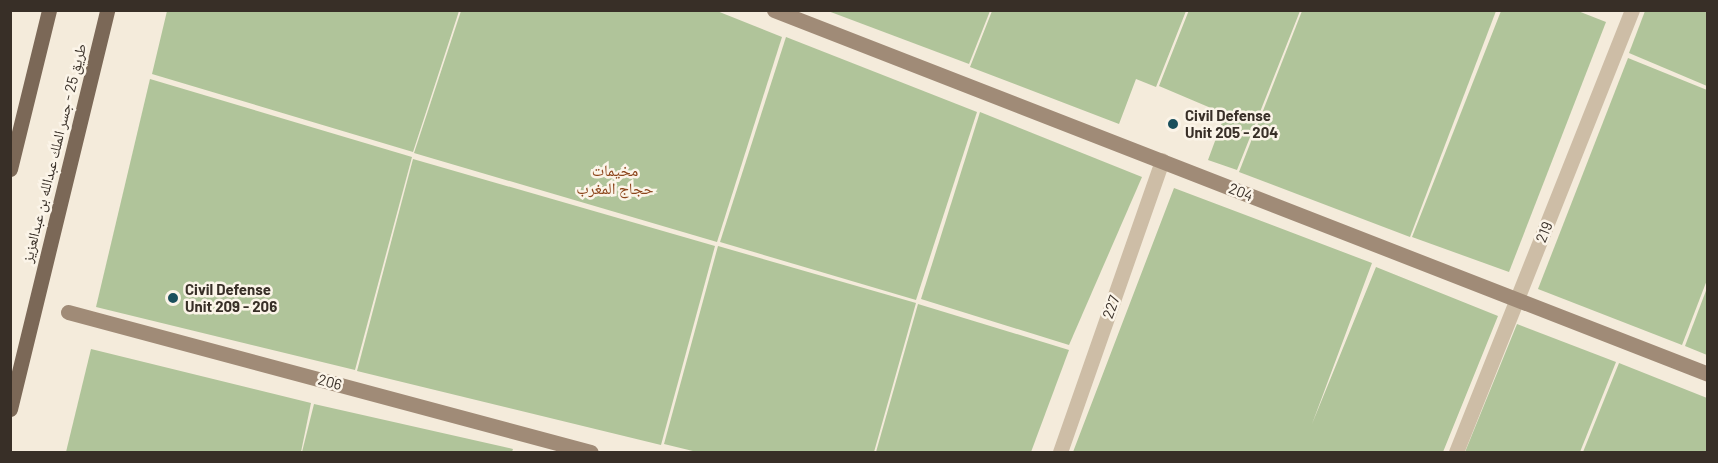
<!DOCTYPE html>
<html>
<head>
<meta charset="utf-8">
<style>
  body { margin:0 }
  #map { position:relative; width:1718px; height:463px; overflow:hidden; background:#f4ebdb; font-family:Barlow,"Noto Naskh Arabic",sans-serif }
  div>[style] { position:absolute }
  .green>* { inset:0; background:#b0c49a }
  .street>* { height:15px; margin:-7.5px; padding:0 7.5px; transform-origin:7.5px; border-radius:7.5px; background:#cdbda6 }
  .secondary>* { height:15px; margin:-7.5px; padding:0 7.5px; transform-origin:7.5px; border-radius:7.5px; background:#a08b77 }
  .primary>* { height:15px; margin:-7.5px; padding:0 7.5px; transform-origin:7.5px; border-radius:7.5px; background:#7b6857 }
  .dots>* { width:16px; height:16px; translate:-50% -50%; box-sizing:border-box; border:3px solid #fbf4e8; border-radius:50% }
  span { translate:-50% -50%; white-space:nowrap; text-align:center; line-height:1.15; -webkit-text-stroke:5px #fbf4e8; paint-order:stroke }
  .poi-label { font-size:15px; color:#382f27; font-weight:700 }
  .left { translate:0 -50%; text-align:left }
  .street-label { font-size:15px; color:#382f27 }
  .neighbourhood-label { font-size:16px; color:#8d451b }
  .frame { position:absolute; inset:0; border:12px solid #382f27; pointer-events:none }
</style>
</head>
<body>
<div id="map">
  <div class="green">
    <i style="clip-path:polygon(1189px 10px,1300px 11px,1237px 170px,1208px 160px,1225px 114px,1159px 86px)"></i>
    <i style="clip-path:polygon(167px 11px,167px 10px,459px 11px,413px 152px,152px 74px)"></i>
    <i style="clip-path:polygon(461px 11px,717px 11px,782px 37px,717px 242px,414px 153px)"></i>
    <i style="clip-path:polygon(828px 11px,990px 11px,969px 64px)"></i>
    <i style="clip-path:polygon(992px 11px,992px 10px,1186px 11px,1156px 87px,1136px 79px,1119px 124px,970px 67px)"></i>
    <i style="clip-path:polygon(1302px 11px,1496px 11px,1410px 237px,1239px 172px)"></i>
    <i style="clip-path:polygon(1501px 11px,1578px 11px,1606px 22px,1509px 272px,1412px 237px)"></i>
    <i style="clip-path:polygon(1645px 11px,1707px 11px,1707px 86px,1629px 53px)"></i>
    <i style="clip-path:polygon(786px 37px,977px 112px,916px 300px,720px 242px)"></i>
    <i style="clip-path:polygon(1628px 58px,1707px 90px,1707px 280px,1682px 345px,1538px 289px)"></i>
    <i style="clip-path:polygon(150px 79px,412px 157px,355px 370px,96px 307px)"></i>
    <i style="clip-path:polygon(980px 112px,1142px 177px,1069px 345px,921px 299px)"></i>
    <i style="clip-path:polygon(413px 159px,715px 246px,661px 445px,357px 371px)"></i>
    <i style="clip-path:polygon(1174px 188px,1372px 263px,1312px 424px,1376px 267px,1498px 316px,1443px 452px,1073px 452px)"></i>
    <i style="clip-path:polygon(718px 246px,916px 303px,874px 452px,697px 452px,664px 444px)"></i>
    <i style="clip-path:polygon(1707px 288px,1707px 355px,1685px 346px)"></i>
    <i style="clip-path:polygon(918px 304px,1069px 350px,1031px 452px,876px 452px)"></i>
    <i style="clip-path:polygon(1517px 324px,1616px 362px,1580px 452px,1465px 452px)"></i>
    <i style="clip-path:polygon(91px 349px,311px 403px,301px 452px,66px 452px)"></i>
    <i style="clip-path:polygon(1619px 363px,1707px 398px,1707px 452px,1583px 452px)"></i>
    <i style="clip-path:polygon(314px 404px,513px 449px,512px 452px,302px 452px)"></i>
  </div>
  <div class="street">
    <i style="left:1060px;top:452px;width:309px;rotate:-70.7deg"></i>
    <i style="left:1456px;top:452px;width:476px;rotate:-68.3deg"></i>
  </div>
  <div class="secondary">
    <i style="left:774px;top:10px;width:1002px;rotate:21.29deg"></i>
    <i style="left:68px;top:312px;width:541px;rotate:14.99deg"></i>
  </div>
  <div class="primary">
    <i style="left:10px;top:169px;width:164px;rotate:-76.2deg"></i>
    <i style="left:10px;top:409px;width:411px;rotate:-76.3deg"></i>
  </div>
  <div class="dots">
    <i style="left:1173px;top:124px;background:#1a4f5c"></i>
    <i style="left:173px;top:298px;background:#1a4f5c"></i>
  </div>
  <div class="poi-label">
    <span class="left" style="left:1185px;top:124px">Civil Defense<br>Unit 205 - 204</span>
    <span class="left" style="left:185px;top:298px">Civil Defense<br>Unit 209 - 206</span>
  </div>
  <div class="street-label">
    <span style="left:54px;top:153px;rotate:-76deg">طريق 25 - جسر الملك عبدالله بن عبدالعزيز</span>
    <span style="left:1241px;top:192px;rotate:22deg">204</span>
    <span style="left:1544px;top:232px;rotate:-68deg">219</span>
    <span style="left:1111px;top:307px;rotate:-70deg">227</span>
    <span style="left:330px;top:382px;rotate:15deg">206</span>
  </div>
  <div class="neighbourhood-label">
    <span style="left:615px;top:179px">مخيمات<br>حجاج المغرب</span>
  </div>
  <div class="frame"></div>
</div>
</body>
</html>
